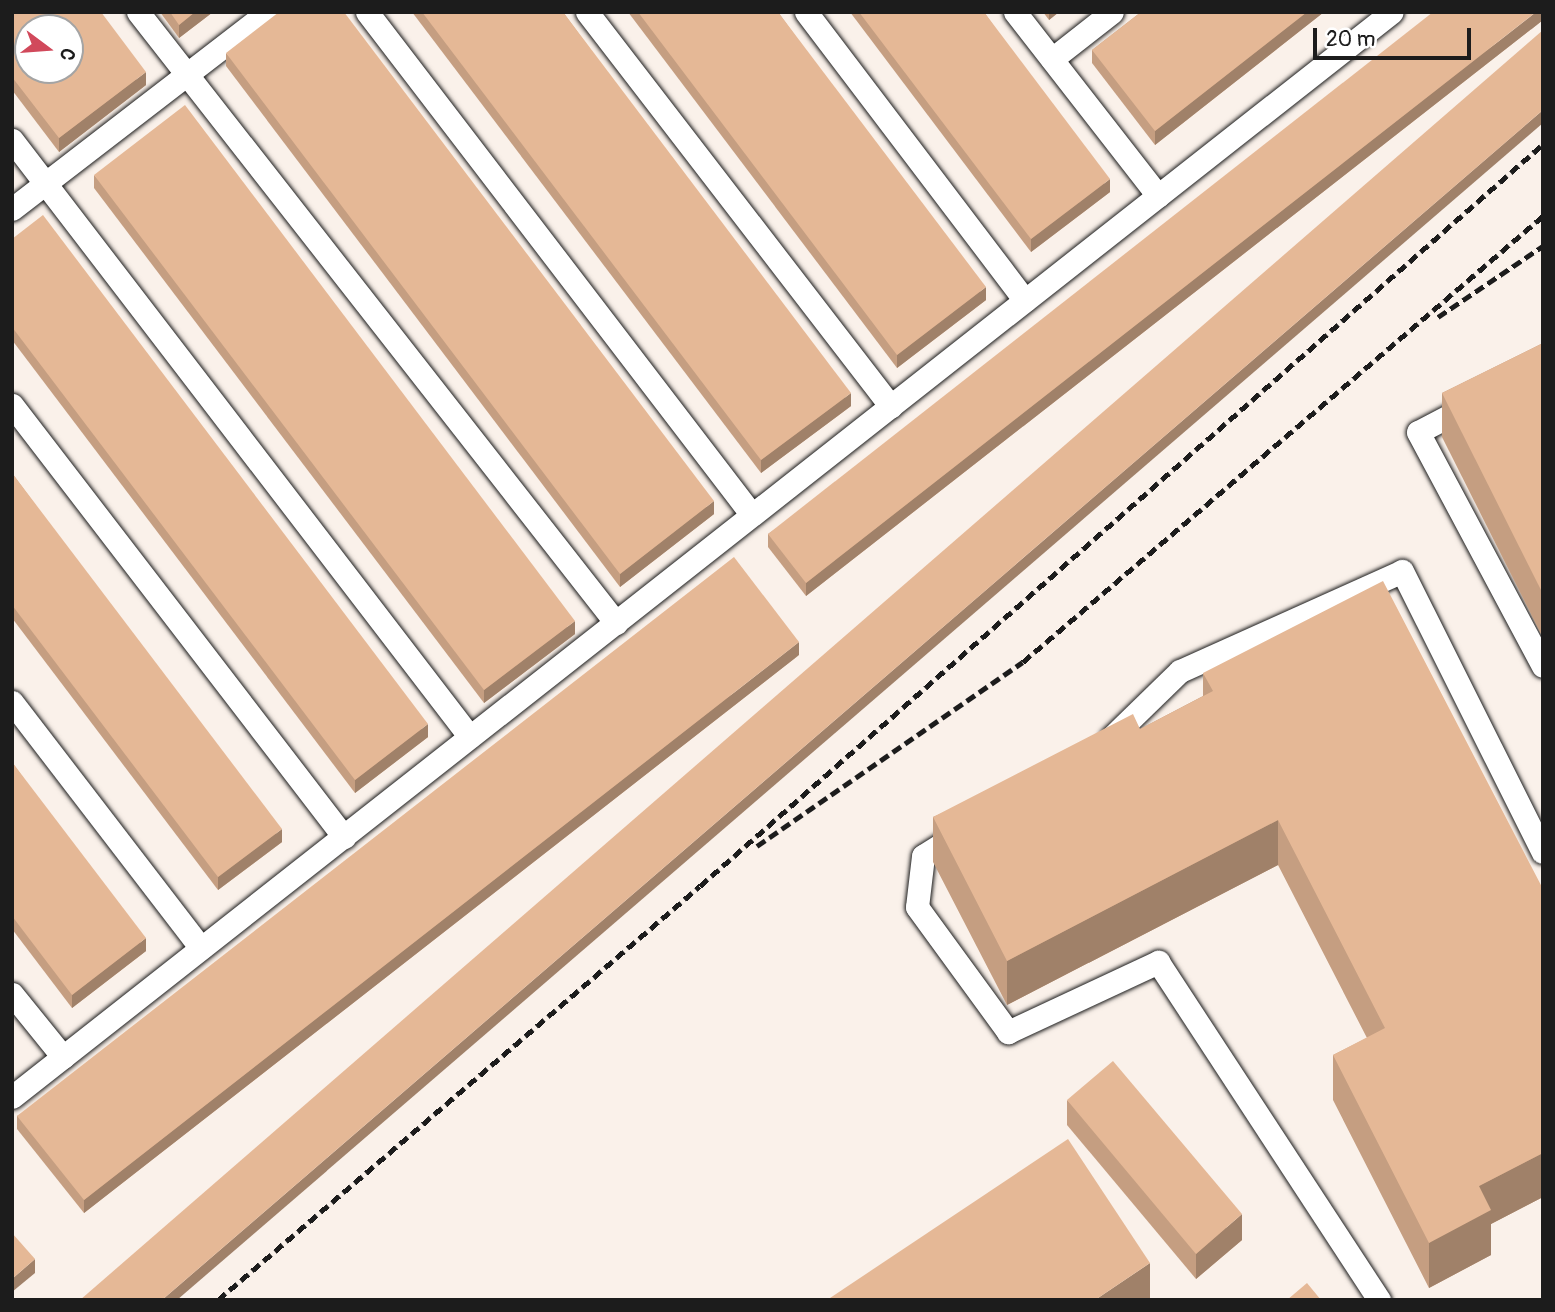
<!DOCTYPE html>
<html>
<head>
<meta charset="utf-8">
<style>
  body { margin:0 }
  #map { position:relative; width:1555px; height:1312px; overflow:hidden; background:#faf1ea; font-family:Pangolin,sans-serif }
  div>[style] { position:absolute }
  .roads { filter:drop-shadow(0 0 2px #1c1c1c) drop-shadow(0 0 2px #1c1c1c) }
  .service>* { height:23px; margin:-11.5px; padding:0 11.5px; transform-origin:11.5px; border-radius:11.5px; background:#fff }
  .rail>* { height:5px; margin-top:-2.5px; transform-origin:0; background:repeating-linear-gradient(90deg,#1c1c1c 0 10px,transparent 0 15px) }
  .wall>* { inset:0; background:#c59e81 }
  .shaded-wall>* { inset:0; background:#a08169 }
  .building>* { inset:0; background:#e5b896 }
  span { translate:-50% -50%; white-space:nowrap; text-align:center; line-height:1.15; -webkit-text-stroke:5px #fff; paint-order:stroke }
  .frame { position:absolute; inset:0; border:14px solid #1c1c1c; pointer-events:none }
  .north { position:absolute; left:14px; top:14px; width:70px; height:70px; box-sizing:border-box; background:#fff; border:2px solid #a4a4a4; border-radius:50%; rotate:106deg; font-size:19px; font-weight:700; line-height:28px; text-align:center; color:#1c1c1c }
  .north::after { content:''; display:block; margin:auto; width:24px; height:32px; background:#d1495b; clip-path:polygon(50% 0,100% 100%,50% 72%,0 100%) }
  .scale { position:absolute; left:1313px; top:28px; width:158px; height:32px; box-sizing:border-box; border:4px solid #1c1c1c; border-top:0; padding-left:9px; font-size:21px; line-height:24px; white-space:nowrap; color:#1c1c1c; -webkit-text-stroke:5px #fff; paint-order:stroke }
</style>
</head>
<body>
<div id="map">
  <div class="roads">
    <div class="service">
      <i style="left:138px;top:12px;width:776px;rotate:51.96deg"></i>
      <i style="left:367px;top:12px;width:633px;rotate:52.57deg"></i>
      <i style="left:587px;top:12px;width:498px;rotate:52.4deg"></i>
      <i style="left:806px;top:12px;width:362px;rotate:52.8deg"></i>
      <i style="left:1015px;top:12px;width:233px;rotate:52.1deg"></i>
      <i style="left:1052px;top:59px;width:76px;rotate:-38.1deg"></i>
      <i style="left:12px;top:140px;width:752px;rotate:52.51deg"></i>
      <i style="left:12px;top:209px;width:323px;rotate:-37.6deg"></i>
      <i style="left:12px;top:405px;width:545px;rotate:52.46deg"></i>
      <i style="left:1468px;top:406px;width:56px;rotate:152.5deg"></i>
      <i style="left:1418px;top:432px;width:265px;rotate:61.9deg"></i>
      <i style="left:12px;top:702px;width:310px;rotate:52.5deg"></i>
      <i style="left:1111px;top:738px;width:96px;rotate:-44.2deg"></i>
      <i style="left:1180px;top:671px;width:243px;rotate:-24.2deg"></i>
      <i style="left:1402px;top:571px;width:314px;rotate:63.4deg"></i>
      <i style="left:958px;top:834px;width:41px;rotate:147.8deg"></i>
      <i style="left:923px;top:856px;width:51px;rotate:96.7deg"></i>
      <i style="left:917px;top:907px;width:155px;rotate:53.9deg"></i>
      <i style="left:1008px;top:1032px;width:166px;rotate:-25deg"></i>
      <i style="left:1158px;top:962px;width:404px;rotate:56.8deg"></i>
      <i style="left:12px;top:994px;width:81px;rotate:51deg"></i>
      <i style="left:12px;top:1097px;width:1755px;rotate:-38.18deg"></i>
    </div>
  </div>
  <div class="rail">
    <i style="left:1438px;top:317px;width:127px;rotate:-34.1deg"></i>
    <i style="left:757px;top:846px;width:323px;rotate:-34.7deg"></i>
    <i style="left:1023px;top:662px;width:685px;rotate:-40.62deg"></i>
    <i style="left:218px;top:1300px;width:635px;rotate:-40.66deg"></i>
    <i style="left:700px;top:886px;width:1123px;rotate:-41.35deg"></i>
  </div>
  <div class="wall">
    <i style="clip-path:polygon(12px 12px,146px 85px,59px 152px,12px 90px)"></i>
    <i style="clip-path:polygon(160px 12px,213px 12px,179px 38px)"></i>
    <i style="clip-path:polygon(412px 12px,563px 12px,851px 406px,761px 473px)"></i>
    <i style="clip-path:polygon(628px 12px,778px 12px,986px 300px,897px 368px)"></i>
    <i style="clip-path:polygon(850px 12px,984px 12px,1110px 192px,1031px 252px)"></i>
    <i style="clip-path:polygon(1043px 12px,1059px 12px,1049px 20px)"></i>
    <i style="clip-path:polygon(1141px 12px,1324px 12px,1155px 145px,1092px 63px,1092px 50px)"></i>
    <i style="clip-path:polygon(1543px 12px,1543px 20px,806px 596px,768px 547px,768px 534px)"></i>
    <i style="clip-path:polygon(226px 53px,714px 514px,620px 587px,226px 66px)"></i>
    <i style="clip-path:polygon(94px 175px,575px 634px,484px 703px,94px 188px)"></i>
    <i style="clip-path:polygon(12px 239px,428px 737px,355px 793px,12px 340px)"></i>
    <i style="clip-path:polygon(1543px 343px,1543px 638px,1442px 437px,1442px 393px)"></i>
    <i style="clip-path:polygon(12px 473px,282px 842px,218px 890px,12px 618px)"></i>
    <i style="clip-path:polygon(799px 655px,84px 1213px,17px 1129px,17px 1116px)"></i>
    <i style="clip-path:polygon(1203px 673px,1543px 889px,1543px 1197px,1491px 1224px,1491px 1255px,1429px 1288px,1333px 1100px,1333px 1055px,1367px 1038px,1278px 865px,1007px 1005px,933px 862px,933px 817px,1140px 729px,1203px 696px)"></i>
    <i style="clip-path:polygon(12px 762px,146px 951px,72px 1008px,12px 929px)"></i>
    <i style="clip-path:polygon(1067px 1100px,1242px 1240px,1196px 1279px,1067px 1125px)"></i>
  </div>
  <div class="shaded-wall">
    <i style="clip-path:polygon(195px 12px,213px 12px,179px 38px,179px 25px)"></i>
    <i style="clip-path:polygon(1049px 12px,1059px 12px,1049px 20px)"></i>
    <i style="clip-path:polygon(1307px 12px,1324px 12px,1155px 145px,1155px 131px)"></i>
    <i style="clip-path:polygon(1536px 12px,1543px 12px,1543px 20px,806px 596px,806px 583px)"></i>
    <i style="clip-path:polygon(146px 72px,146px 85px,59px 152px,59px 138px)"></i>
    <i style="clip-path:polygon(1543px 110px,1543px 123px,177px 1300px,162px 1300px)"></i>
    <i style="clip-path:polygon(1110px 179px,1110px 192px,1031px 252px,1031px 239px)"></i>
    <i style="clip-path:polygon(986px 287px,986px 300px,897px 368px,897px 355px)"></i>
    <i style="clip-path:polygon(851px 393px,851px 406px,761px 473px,761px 460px)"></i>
    <i style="clip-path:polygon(714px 501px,714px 514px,620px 587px,620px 574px)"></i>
    <i style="clip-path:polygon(575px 621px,575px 634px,484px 703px,484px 690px)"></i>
    <i style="clip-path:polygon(799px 642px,799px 655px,84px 1213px,84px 1200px)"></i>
    <i style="clip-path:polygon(428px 724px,428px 737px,355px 793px,355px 780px)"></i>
    <i style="clip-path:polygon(1278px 820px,1278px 865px,1007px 1005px,1007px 961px)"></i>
    <i style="clip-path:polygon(282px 829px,282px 842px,218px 890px,218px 877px)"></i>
    <i style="clip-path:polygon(146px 938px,146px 951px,72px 1008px,72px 995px)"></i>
    <i style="clip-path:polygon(1543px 1153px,1543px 1197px,1491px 1224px,1491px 1255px,1429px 1288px,1429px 1243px,1479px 1186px)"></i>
    <i style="clip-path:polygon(1242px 1214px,1242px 1240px,1196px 1279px,1196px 1254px)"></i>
    <i style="clip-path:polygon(35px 1259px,35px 1273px,12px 1292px,12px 1279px)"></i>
    <i style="clip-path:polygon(1150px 1263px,1150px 1300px,1095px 1300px)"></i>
  </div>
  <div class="building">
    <i style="clip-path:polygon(evenodd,12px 12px,101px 12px,146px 72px,59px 138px,12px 77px,12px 12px,28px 28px,70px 28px,70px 70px,28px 70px,28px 28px)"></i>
    <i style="clip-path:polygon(170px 12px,195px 12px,179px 25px)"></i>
    <i style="clip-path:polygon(279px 12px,344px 12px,714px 501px,620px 574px,226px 53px)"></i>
    <i style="clip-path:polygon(422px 12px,563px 12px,851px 393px,761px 460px)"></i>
    <i style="clip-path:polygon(638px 12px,778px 12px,986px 287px,897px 355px)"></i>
    <i style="clip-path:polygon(859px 12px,984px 12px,1110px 179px,1031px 239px)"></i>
    <i style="clip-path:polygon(1141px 12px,1307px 12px,1155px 131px,1092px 50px)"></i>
    <i style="clip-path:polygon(1433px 12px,1536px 12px,806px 583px,768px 534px)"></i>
    <i style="clip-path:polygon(1543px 30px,1543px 110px,162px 1300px,80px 1300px)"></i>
    <i style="clip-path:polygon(185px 105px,575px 621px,484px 690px,94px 175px)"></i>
    <i style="clip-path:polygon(43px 215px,428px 724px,355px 780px,12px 327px,12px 239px)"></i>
    <i style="clip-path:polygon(1543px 343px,1543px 594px,1442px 393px)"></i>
    <i style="clip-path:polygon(12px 473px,282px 829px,218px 877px,12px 605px)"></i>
    <i style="clip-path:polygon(734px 557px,799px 642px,84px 1200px,17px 1116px)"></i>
    <i style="clip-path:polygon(1383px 581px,1543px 889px,1543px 1153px,1479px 1186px,1491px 1210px,1429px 1243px,1333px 1055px,1385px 1028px,1278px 820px,1007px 961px,933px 817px,1133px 714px,1140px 729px,1213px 691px,1203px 673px)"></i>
    <i style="clip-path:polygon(12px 762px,146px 938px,72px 995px,12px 916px)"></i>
    <i style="clip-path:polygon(1113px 1061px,1242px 1214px,1196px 1254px,1067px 1100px)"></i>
    <i style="clip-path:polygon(1068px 1139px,1150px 1263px,1095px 1300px,827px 1300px)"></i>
    <i style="clip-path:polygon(12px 1233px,35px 1259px,12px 1279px)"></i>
    <i style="clip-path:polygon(1307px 1283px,1321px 1300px,1287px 1300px)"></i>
  </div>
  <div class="frame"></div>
  <div class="north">С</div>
  <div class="scale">20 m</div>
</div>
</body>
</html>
